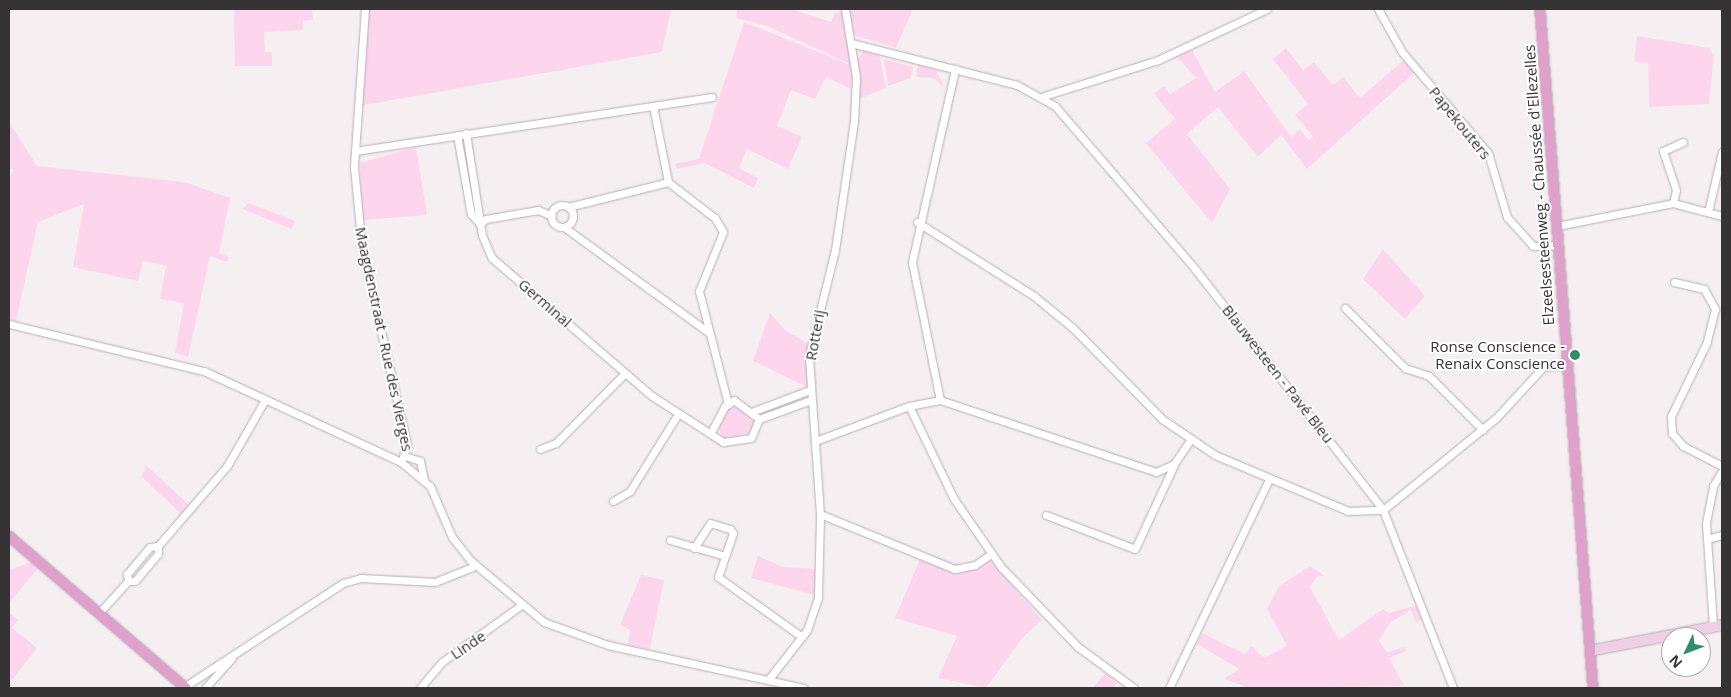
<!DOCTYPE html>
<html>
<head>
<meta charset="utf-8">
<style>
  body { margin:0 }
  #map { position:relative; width:1731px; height:697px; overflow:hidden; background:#f5eff2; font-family:"Open Sans",sans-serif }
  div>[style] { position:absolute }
  .green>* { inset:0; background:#fdd6ee }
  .roads { filter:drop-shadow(0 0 1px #b6b0b3) drop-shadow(0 0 1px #b6b0b3) }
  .street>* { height:7px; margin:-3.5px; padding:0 3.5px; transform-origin:3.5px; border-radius:3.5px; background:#fff }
  .street>.ring { margin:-3.5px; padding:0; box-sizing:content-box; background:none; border:7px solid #fff; border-radius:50% }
  .secondary>* { height:10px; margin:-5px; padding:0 5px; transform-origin:5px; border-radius:5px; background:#efcfe5 }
  .primary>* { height:10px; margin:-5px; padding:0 5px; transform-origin:5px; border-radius:5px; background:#dfa0cb }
  .dots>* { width:14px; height:14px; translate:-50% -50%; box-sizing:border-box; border:2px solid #fff; border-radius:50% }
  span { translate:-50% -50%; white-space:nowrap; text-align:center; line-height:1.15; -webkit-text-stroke:4px #fff; paint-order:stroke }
  .street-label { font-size:15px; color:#353334 }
  .poi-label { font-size:15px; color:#353334 }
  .right { translate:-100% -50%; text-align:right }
  .frame { position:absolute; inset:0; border:10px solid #353334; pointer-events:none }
  .north { position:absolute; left:1661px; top:627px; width:50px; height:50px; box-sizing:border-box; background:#fff; border:1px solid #aeadae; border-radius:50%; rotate:227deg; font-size:14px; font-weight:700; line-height:20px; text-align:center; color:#353334 }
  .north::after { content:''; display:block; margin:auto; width:18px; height:22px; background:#318e66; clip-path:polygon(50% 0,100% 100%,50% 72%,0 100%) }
</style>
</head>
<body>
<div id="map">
  <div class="green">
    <i style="clip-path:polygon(234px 9px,312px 9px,313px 20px,303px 21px,303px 30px,264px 32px,265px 52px,272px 52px,272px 66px,235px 66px)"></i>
    <i style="clip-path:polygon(368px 9px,671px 9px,662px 52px,359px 106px)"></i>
    <i style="clip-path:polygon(737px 9px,791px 9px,831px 22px,835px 13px,842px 12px,852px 65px,767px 26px,736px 18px)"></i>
    <i style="clip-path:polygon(861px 9px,913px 9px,896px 48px,853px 35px,849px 11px)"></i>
    <i style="clip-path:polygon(744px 22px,853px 66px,851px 89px,826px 77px,815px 99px,791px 90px,777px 126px,802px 137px,788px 169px,747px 149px,739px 168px,758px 178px,754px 188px,705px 163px,677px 169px,675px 164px,699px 159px)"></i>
    <i style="clip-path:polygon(1637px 36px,1709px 48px,1714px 56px,1709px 104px,1649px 107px,1648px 63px,1634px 62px)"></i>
    <i style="clip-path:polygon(1191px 48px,1215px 92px,1244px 71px,1291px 137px,1300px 129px,1309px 141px,1313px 137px,1295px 115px,1308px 104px,1273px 59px,1286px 48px,1303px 70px,1314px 62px,1333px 85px,1343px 77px,1360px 98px,1404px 60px,1415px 72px,1307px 169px,1281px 135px,1258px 157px,1218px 107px,1187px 134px,1230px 189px,1212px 223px,1146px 143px,1175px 119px,1154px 94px,1164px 86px,1170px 94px,1196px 78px,1176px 56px)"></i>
    <i style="clip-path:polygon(865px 49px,879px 53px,886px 88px,859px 99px,857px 60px)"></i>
    <i style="clip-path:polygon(884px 59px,913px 67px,911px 78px,888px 86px)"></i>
    <i style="clip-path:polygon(918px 65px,936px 69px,944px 87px,933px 78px,916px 77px)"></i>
    <i style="clip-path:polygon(9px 122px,37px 166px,185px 182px,230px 198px,219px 253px,229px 257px,227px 262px,210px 256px,188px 357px,175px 353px,184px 303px,160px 299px,166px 266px,143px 261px,138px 281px,73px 267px,84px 204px,38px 222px,16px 321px,9px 319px,9px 182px,13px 169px,9px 168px)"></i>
    <i style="clip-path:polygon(416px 147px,427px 215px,362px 220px,360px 163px)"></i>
    <i style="clip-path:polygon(248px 203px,293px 220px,295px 222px,291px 229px,243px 209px)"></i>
    <i style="clip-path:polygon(1383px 249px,1425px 296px,1405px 319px,1363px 279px)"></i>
    <i style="clip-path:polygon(770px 313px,786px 331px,807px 343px,807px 387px,753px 361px)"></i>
    <i style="clip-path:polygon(738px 406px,756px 420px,752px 433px,723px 438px,717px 426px,728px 409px)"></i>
    <i style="clip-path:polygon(146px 465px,190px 506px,182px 515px,142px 477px)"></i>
    <i style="clip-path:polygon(758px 556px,783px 567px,816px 569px,814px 595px,751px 578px)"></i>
    <i style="clip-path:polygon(921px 557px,962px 573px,989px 559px,1042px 620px,1023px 637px,986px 688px,938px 678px,957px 636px,895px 618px)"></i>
    <i style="clip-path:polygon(31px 562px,38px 568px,9px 603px,9px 570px)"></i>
    <i style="clip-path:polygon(1310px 566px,1325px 576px,1318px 576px,1310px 587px,1339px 640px,1383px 609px,1388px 613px,1418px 605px,1423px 619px,1416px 623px,1411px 610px,1390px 623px,1379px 641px,1387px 653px,1404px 647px,1406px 651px,1389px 658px,1404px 686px,1249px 688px,1224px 679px,1239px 669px,1197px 644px,1202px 633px,1245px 654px,1251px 646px,1264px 658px,1287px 646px,1267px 609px,1279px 586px)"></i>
    <i style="clip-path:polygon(641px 575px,664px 580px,650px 649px,628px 645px,630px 630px,620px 625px)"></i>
    <i style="clip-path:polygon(9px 612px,18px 620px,12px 628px,37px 648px,9px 684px)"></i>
    <i style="clip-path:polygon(1105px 673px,1117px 682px,1114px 688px,1093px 688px)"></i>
  </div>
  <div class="roads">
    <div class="street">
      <i style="left:365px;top:9px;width:158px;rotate:94deg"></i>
      <i style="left:354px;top:167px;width:81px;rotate:84.4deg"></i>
      <i style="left:362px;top:248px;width:202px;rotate:77.1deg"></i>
      <i style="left:407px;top:445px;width:18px;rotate:109deg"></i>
      <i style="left:1378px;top:9px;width:49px;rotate:60.8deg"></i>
      <i style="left:1402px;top:52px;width:133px;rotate:49.6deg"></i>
      <i style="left:1488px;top:153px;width:67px;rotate:73.5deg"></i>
      <i style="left:1507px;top:217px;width:39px;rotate:48deg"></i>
      <i style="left:1533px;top:246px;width:25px;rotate:-2deg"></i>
      <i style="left:851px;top:43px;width:171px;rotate:14.2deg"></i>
      <i style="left:1017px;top:85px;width:43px;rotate:28.9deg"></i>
      <i style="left:1055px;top:106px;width:215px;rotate:49.3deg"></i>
      <i style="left:1195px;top:269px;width:306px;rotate:52deg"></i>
      <i style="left:1383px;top:510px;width:191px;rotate:68.5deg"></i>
      <i style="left:1044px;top:96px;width:120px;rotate:-17.5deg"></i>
      <i style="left:1158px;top:60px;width:120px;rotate:-25.1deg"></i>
      <i style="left:653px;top:106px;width:77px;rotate:78.8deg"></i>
      <i style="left:668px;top:182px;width:59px;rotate:37.5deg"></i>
      <i style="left:715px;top:218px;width:16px;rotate:60deg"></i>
      <i style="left:723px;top:232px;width:64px;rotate:112.1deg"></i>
      <i style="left:699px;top:291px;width:117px;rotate:75.6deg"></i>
      <i style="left:466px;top:133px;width:103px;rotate:81.1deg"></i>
      <i style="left:482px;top:235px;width:25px;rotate:67deg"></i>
      <i style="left:492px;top:258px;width:211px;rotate:40.8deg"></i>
      <i style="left:652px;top:396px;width:85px;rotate:32.9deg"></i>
      <i style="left:723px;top:442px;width:28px;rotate:-8deg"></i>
      <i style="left:751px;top:438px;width:21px;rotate:-67deg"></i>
      <i style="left:759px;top:419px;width:31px;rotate:-143deg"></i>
      <i style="left:734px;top:400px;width:11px;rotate:146deg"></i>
      <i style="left:725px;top:406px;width:30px;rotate:118deg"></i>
      <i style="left:457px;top:135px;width:80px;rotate:80deg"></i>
      <i style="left:471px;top:214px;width:13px;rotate:48deg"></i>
      <i style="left:355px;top:151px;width:361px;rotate:-8.6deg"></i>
      <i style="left:1673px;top:203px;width:13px;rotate:-77deg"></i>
      <i style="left:1676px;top:190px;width:41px;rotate:-108.4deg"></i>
      <i style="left:1663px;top:151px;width:22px;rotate:-24deg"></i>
      <i class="ring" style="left:551px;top:205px;width:15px;height:15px"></i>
      <i style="left:568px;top:207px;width:103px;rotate:-14deg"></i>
      <i style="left:1708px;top:212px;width:62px;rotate:-76.9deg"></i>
      <i style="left:917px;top:222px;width:138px;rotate:32.3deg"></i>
      <i style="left:1034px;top:296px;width:50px;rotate:39.4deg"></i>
      <i style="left:1073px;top:328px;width:127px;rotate:45.6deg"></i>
      <i style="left:1162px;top:419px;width:64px;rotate:34.2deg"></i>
      <i style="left:1215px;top:455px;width:144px;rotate:22.8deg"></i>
      <i style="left:1348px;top:511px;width:35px;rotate:-2deg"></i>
      <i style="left:480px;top:224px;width:8px;rotate:-40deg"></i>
      <i style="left:486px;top:219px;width:53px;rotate:-9.8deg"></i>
      <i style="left:538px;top:210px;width:15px;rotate:23deg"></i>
      <i style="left:1557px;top:226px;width:118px;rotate:-11.2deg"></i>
      <i style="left:1673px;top:203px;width:51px;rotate:14.9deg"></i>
      <i style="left:564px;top:227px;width:178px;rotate:36.1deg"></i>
      <i style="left:1674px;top:282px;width:31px;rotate:13deg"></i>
      <i style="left:1704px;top:289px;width:23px;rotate:61deg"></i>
      <i style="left:1715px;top:309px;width:36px;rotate:104deg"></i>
      <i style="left:1706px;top:344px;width:80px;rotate:115.9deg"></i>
      <i style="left:1671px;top:416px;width:17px;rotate:87deg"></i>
      <i style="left:1672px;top:433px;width:17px;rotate:50deg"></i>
      <i style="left:1683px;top:446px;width:44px;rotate:27.1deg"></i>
      <i style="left:1345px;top:308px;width:85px;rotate:45deg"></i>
      <i style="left:1405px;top:368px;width:25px;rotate:18deg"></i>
      <i style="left:1429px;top:376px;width:76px;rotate:45deg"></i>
      <i style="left:9px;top:324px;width:201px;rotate:13.6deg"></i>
      <i style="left:204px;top:371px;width:217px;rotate:24.8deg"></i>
      <i style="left:401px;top:462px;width:38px;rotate:40deg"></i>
      <i style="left:430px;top:486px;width:56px;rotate:66.7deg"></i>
      <i style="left:452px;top:537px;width:29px;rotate:52deg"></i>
      <i style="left:470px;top:560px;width:97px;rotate:40deg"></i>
      <i style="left:544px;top:622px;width:68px;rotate:19.8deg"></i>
      <i style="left:608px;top:645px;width:200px;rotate:12.4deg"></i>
      <i style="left:940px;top:400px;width:141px;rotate:-101.5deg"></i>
      <i style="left:912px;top:262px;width:198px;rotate:-77.4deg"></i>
      <i style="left:909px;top:406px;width:103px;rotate:64.2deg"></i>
      <i style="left:954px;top:499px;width:83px;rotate:55.3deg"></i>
      <i style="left:1001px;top:567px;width:111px;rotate:46.1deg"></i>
      <i style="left:1078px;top:647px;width:69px;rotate:36.2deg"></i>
      <i style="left:754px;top:411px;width:60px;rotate:-20.6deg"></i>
      <i style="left:759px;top:419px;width:55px;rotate:-20.1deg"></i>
      <i style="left:818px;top:440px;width:97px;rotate:-20.5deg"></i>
      <i style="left:909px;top:406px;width:32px;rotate:-11deg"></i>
      <i style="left:940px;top:400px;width:228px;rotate:18.4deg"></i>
      <i style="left:1156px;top:472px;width:20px;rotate:-24deg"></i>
      <i style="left:1174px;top:464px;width:30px;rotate:-56deg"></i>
      <i style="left:540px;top:449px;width:17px;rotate:-21deg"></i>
      <i style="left:556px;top:443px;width:98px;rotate:-45.4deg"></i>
      <i style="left:405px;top:456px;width:16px;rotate:18deg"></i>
      <i style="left:420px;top:461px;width:19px;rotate:78deg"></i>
      <i style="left:613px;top:501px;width:20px;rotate:-30deg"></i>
      <i style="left:630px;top:491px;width:91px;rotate:-58.1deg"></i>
      <i style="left:1383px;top:510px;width:146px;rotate:-39.2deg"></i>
      <i style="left:1496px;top:418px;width:69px;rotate:-47.3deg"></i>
      <i style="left:1543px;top:367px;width:25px;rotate:-5deg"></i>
      <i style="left:820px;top:514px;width:146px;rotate:22.2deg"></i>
      <i style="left:955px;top:569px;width:20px;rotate:-11deg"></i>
      <i style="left:975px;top:565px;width:19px;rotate:-35deg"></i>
      <i style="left:1046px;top:515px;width:95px;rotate:20.9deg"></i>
      <i style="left:1135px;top:549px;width:93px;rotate:-65.1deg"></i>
      <i style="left:1707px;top:539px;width:16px;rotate:-15deg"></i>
      <i style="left:670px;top:540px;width:57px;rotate:16.2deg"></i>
      <i style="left:694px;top:548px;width:30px;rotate:-57deg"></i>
      <i style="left:710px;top:523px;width:21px;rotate:17deg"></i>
      <i style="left:730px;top:529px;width:5px;rotate:53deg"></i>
      <i style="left:733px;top:533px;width:46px;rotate:108.8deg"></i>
      <i style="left:718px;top:577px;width:103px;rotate:35.5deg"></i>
      <i style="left:128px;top:581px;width:7px"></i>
      <i style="left:135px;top:581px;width:35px;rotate:-50deg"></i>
      <i style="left:158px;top:554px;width:8px;rotate:-90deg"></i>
      <i style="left:99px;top:613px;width:43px;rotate:-47.8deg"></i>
      <i style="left:128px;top:581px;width:7px;rotate:-98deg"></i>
      <i style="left:127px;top:574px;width:35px;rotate:-50deg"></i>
      <i style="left:150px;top:547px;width:8px;rotate:-7deg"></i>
      <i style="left:158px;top:546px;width:106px;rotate:-49.2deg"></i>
      <i style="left:227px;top:466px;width:76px;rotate:-60.1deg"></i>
      <i style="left:1713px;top:626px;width:103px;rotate:-93.9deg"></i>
      <i style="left:1706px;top:523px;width:38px;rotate:-79deg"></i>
      <i style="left:1713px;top:486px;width:17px;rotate:-59deg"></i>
      <i style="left:768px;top:680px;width:63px;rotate:-52deg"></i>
      <i style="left:807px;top:630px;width:34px;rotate:-71deg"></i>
      <i style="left:818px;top:598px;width:84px;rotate:-88.6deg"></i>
      <i style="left:820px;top:514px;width:159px;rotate:-94deg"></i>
      <i style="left:809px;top:355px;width:108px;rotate:-76.1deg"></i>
      <i style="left:835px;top:250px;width:130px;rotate:-81.6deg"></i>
      <i style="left:854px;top:121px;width:44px;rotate:-87.4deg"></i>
      <i style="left:856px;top:77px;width:69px;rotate:-99.2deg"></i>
      <i style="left:184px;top:687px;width:190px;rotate:-33.2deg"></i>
      <i style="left:343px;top:583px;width:19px;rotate:-16deg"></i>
      <i style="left:361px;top:578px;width:74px;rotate:3.1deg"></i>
      <i style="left:435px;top:582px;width:43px;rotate:-21.8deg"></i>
      <i style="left:205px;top:688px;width:40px;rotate:-48deg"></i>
      <i style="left:420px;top:688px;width:34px;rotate:-50deg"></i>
      <i style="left:442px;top:662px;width:96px;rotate:-35.7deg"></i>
      <i style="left:1169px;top:688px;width:232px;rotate:-64.4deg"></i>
    </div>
    <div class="secondary">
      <i style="left:1590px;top:651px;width:135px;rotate:-11.1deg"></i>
    </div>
    <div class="primary">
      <i style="left:1540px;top:9px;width:681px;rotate:85.54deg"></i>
      <i style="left:9px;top:536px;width:233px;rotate:40.7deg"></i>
    </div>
  </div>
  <div class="dots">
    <i style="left:1575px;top:355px;background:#318e66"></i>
  </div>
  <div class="street-label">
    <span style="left:1460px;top:123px;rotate:51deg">Papekouters</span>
    <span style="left:1539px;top:185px;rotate:-94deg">Elzeelsesteenweg - Chaussée d'Ellezelles</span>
    <span style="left:545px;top:303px;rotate:41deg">Germinal</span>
    <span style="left:815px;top:335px;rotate:-80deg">Rotterij</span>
    <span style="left:384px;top:339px;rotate:78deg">Maagdenstraat - Rue des Vierges</span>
    <span style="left:1278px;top:374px;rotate:52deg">Blauwesteen - Pavé Bleu</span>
    <span style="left:468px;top:645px;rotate:-34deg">Linde</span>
  </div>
  <div class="poi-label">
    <span class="right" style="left:1565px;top:355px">Ronse Conscience -<br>Renaix Conscience</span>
  </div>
  <div class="frame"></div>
  <div class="north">N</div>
</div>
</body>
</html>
